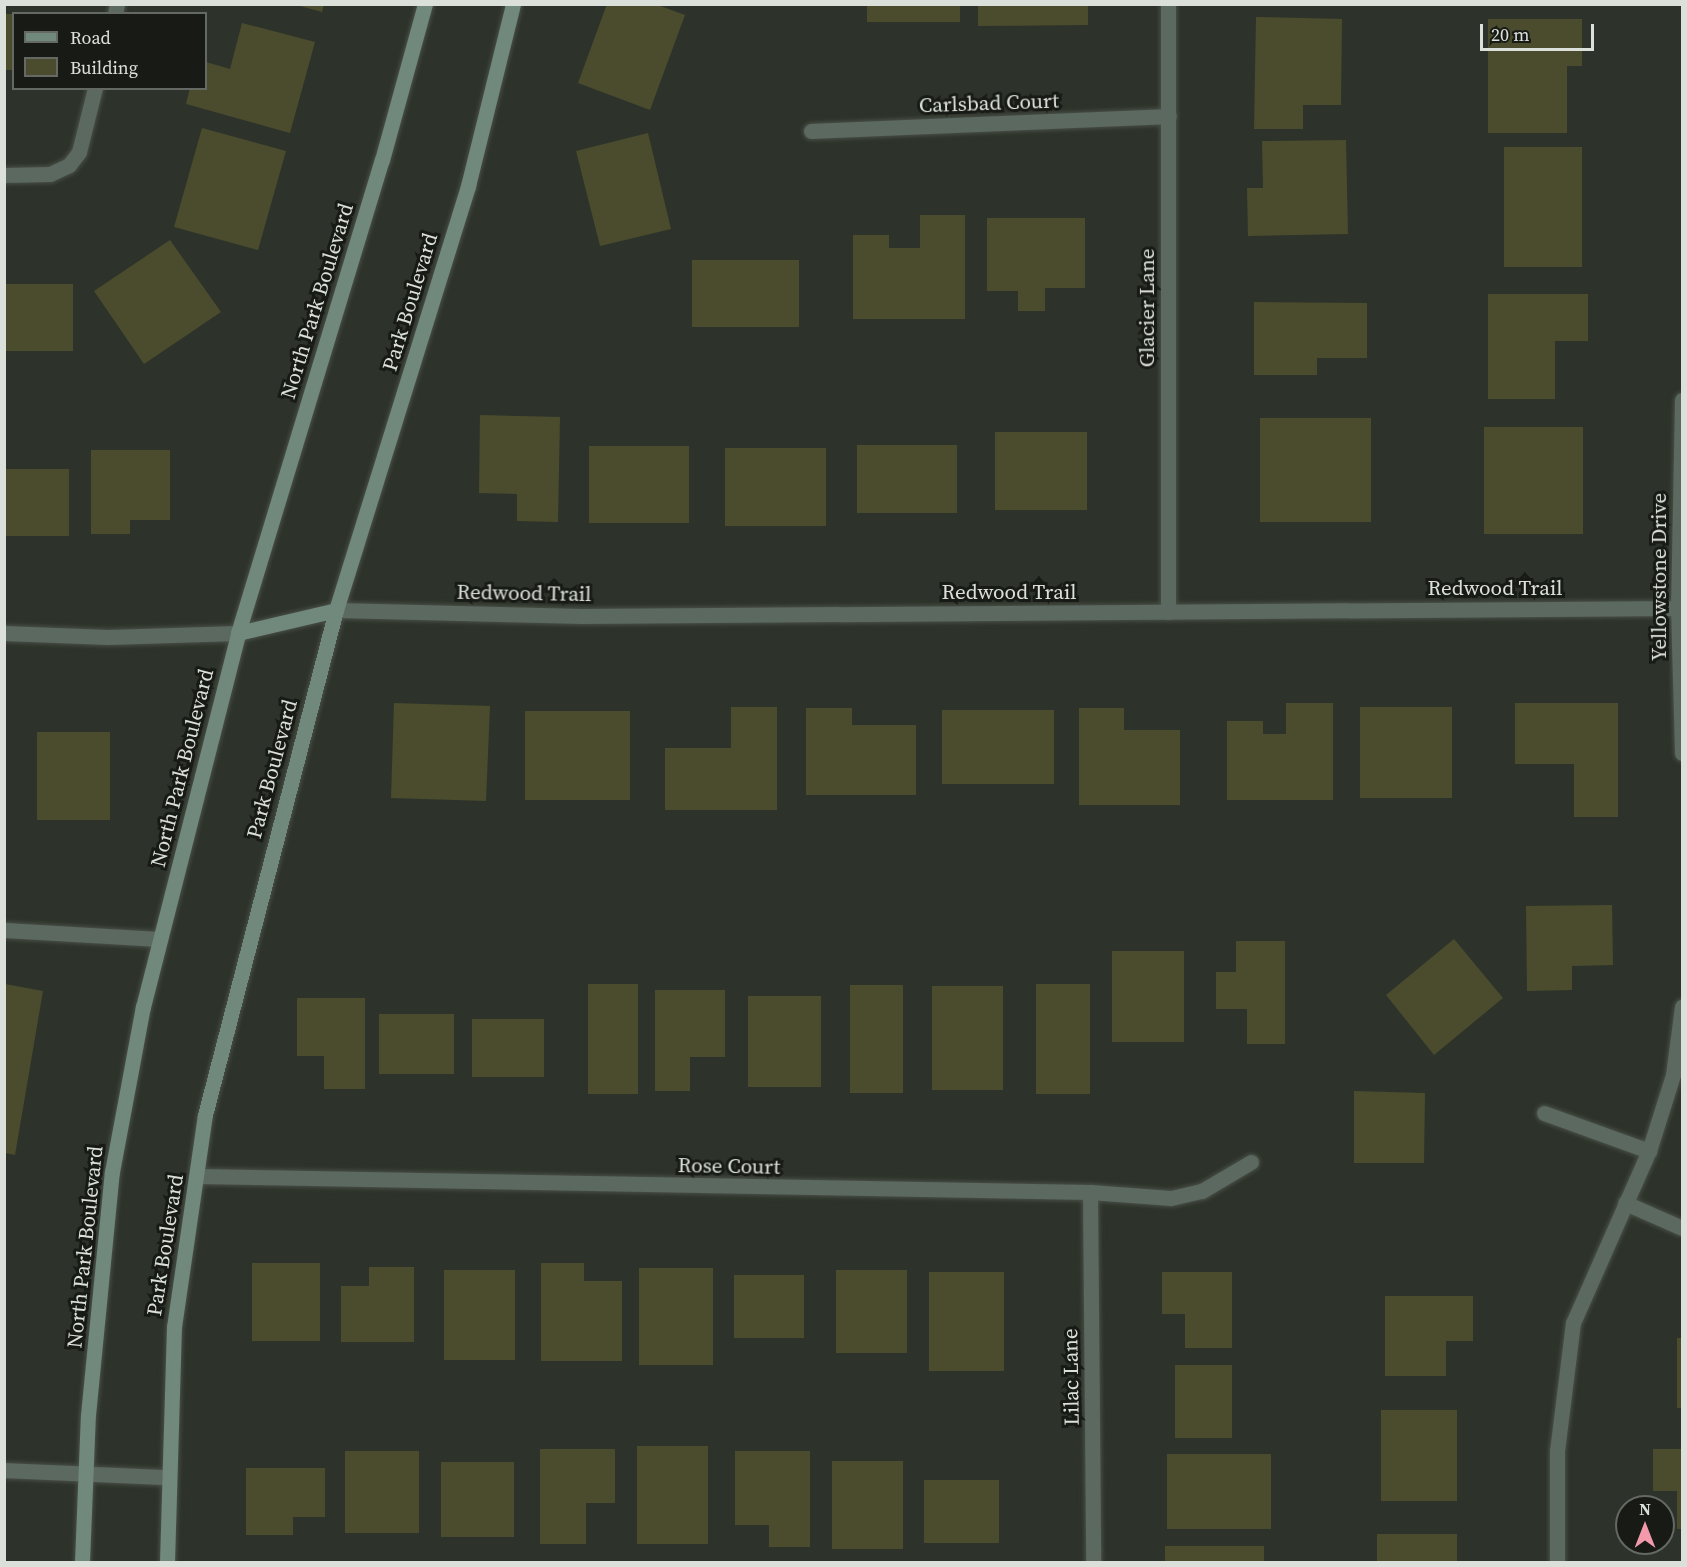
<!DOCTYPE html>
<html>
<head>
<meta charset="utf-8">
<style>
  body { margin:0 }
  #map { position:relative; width:1687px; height:1567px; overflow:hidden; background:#2d332a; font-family:"Source Serif 4",serif }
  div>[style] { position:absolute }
  .building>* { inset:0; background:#4b4c2d }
  .roads { filter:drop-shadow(0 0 2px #494f46) drop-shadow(0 0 2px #494f46) }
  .service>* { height:15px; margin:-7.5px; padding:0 7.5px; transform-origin:7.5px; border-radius:7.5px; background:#5b6961 }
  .minor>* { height:15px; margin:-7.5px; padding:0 7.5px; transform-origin:7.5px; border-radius:7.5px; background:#5b6961 }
  .secondary>* { height:15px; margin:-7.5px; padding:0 7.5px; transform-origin:7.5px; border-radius:7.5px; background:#71887c }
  span { translate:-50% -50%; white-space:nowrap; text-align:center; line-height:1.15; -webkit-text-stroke:6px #171a15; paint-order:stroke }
  .street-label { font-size:21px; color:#dbe0da }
  .frame { position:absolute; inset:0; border:6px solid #dbe0da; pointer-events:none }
  .legend { position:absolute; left:12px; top:12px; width:195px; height:78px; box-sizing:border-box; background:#171a15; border:2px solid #656964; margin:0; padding:8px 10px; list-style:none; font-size:18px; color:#dbe0da }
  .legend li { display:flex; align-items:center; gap:12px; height:30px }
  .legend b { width:30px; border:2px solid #656964 }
  .north { position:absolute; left:1615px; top:1495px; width:60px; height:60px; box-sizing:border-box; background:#171a15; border:2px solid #656964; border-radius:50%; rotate:0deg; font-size:16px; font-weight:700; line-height:24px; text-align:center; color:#dbe0da }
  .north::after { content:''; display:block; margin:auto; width:21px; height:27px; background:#f29aac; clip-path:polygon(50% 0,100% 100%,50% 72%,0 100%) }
  .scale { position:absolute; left:1480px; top:24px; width:114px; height:27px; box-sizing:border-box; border:3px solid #dbe0da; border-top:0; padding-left:8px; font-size:18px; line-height:21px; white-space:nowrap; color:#dbe0da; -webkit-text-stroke:4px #171a15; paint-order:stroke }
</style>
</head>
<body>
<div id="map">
  <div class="building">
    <i style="clip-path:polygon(293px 4px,324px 4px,322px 12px)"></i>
    <i style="clip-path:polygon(607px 4px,655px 4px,685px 15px,650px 110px,578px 83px)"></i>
    <i style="clip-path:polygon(867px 4px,960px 4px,960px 22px,867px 22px)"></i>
    <i style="clip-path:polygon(978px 4px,1088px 4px,1088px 25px,978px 26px)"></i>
    <i style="clip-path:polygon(4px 14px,14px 14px,14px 70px,4px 70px)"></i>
    <i style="clip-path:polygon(1256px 17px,1342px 19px,1341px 105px,1303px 105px,1303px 129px,1254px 129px)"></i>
    <i style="clip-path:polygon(1488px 19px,1582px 19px,1582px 66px,1567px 66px,1567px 133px,1488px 133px)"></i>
    <i style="clip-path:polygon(242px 23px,315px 42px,290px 133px,186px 104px,190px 88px,206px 88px,206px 62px,230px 69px)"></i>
    <i style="clip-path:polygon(202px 128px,286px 151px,258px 250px,174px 227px)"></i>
    <i style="clip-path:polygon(648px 133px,671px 229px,600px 246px,576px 151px)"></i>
    <i style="clip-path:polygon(1346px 140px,1348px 234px,1248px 236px,1247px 188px,1263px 188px,1262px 141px)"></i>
    <i style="clip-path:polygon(1504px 147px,1582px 147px,1582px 267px,1504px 267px)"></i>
    <i style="clip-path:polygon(920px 215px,965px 215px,965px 319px,853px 319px,853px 235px,889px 235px,889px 248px,920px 248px)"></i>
    <i style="clip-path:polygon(987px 218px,1085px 218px,1085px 288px,1045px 288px,1045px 311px,1018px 311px,1018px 291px,987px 291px)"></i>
    <i style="clip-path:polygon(170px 240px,221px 312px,144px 364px,94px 291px)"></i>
    <i style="clip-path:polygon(692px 260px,799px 260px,799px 327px,692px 327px)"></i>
    <i style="clip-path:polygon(4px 284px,73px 284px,73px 351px,4px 351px)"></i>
    <i style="clip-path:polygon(1488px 294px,1588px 294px,1588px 341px,1555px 341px,1555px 399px,1488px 399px)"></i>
    <i style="clip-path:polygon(1254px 302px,1367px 303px,1367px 358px,1317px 358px,1317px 375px,1254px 375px)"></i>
    <i style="clip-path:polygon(480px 415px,560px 417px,558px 522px,517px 521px,517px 494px,479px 493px)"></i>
    <i style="clip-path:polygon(1260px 418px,1371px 418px,1371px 522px,1260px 522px)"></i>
    <i style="clip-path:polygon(1484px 427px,1583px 427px,1583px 534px,1484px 534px)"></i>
    <i style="clip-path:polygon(995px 432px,1087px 432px,1087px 510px,995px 510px)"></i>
    <i style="clip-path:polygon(857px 445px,957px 445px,957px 513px,857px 513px)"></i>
    <i style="clip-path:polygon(589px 446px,689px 446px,689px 523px,589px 523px)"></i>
    <i style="clip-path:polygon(725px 448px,826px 448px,826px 526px,725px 526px)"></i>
    <i style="clip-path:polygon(91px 450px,170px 450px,170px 520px,130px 520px,130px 534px,91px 534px)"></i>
    <i style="clip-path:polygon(4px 469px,69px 469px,69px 536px,4px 536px)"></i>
    <i style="clip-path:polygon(394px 703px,490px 706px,486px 801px,391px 798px)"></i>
    <i style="clip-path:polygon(1286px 703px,1333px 703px,1333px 800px,1227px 800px,1227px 721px,1263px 721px,1263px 734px,1286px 734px)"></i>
    <i style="clip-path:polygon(1515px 703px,1618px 703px,1618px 817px,1574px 817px,1574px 764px,1515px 764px)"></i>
    <i style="clip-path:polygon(731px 707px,777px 707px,777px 810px,665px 810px,665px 748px,731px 748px)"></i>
    <i style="clip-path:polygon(1360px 707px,1452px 707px,1452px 798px,1360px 798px)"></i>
    <i style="clip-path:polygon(806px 708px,852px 708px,852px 725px,916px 725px,916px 795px,806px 795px)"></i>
    <i style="clip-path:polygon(1079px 708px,1124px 708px,1124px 730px,1180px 730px,1180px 805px,1079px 805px)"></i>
    <i style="clip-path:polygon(942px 710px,1054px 710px,1054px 784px,942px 784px)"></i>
    <i style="clip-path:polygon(525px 711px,630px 711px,630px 800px,525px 800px)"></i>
    <i style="clip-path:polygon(37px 732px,110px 732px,110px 820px,37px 820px)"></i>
    <i style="clip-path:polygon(1612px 905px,1613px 965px,1572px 966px,1572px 990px,1527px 991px,1526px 906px)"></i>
    <i style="clip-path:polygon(1454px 939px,1503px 998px,1434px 1055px,1386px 995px)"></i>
    <i style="clip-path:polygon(1236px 941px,1285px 941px,1285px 1044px,1247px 1044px,1247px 1009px,1216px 1009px,1216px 972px,1236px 972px)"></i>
    <i style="clip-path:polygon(1112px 951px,1184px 951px,1184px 1042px,1112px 1042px)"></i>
    <i style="clip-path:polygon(5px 984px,43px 991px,15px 1155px,5px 1153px)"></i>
    <i style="clip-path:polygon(588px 984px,638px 984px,638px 1094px,588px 1094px)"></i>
    <i style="clip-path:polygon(1036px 984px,1090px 984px,1090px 1094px,1036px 1094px)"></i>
    <i style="clip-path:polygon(850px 985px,903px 985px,903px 1093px,850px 1093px)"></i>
    <i style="clip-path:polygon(932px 986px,1003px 986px,1003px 1090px,932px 1090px)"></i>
    <i style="clip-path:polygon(655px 990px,725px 990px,725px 1057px,690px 1057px,690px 1091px,655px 1091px)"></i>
    <i style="clip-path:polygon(748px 996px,821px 996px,821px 1087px,748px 1087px)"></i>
    <i style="clip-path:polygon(297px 998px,365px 998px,365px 1089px,324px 1089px,324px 1056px,297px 1056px)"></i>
    <i style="clip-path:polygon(379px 1014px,454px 1014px,454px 1074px,379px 1074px)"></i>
    <i style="clip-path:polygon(472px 1019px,544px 1019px,544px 1077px,472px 1077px)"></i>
    <i style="clip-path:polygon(1354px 1091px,1425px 1093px,1424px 1163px,1354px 1163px)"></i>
    <i style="clip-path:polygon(252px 1263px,320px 1263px,320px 1341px,252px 1341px)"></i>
    <i style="clip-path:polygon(541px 1263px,584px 1263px,584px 1281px,622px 1281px,622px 1361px,541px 1361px)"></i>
    <i style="clip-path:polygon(369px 1267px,414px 1267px,414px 1342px,341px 1342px,341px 1286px,369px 1286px)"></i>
    <i style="clip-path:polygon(639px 1268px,713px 1268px,713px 1365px,639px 1365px)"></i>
    <i style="clip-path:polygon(444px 1270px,515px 1270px,515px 1360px,444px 1360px)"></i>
    <i style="clip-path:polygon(836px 1270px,907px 1270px,907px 1353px,836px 1353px)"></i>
    <i style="clip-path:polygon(929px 1272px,1004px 1272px,1004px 1371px,929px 1371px)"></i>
    <i style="clip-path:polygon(1162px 1272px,1232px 1272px,1232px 1348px,1185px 1348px,1185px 1314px,1162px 1314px)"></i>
    <i style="clip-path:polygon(734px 1275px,804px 1275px,804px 1338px,734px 1338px)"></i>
    <i style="clip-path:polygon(1385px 1296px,1473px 1296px,1473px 1341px,1446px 1341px,1446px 1376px,1385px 1376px)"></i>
    <i style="clip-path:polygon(1677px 1338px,1682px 1338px,1682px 1408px,1677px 1408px)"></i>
    <i style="clip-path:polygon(1175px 1365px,1232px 1365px,1232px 1438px,1175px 1438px)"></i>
    <i style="clip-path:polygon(1381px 1410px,1457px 1410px,1457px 1501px,1381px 1501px)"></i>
    <i style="clip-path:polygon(637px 1446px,708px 1446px,708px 1544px,637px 1544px)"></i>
    <i style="clip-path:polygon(540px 1449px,615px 1449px,615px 1503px,586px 1503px,586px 1544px,540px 1544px)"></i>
    <i style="clip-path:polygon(1653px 1449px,1682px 1449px,1682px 1529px,1677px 1529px,1677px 1491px,1653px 1491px)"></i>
    <i style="clip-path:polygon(345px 1451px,419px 1451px,419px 1533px,345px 1533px)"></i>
    <i style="clip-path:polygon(735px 1451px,810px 1451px,810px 1547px,769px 1547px,769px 1525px,735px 1525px)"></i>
    <i style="clip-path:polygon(1167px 1454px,1271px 1454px,1271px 1529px,1167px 1529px)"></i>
    <i style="clip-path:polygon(832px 1461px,903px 1461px,903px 1549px,832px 1549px)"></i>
    <i style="clip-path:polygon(441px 1462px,514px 1462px,514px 1537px,441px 1537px)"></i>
    <i style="clip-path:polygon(246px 1468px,325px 1468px,325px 1517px,293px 1517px,293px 1535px,246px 1535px)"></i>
    <i style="clip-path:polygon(924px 1480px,999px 1480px,999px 1543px,924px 1543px)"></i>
    <i style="clip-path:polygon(1377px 1534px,1457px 1534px,1457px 1562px,1377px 1562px)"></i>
    <i style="clip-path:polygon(1165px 1546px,1264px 1546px,1264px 1562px,1165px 1562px)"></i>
  </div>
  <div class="roads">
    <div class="service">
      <i style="left:4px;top:930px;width:156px;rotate:3.3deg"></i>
      <i style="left:4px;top:1470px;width:163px;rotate:2.5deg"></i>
    </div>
    <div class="minor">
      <i style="left:115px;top:14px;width:10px;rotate:-79deg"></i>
      <i style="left:811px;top:131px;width:358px;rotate:-2.4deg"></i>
      <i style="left:4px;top:175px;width:46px;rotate:-1.2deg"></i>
      <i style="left:50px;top:174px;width:21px;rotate:-25deg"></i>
      <i style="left:69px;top:165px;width:16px;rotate:-52deg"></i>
      <i style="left:79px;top:152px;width:66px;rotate:-76deg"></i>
      <i style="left:1682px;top:400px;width:208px;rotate:91.1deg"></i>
      <i style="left:1678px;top:608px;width:145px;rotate:88.4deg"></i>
      <i style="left:336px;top:610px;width:246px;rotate:1.4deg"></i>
      <i style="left:582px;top:616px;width:1100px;rotate:-0.42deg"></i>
      <i style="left:1168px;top:612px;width:608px;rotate:-90deg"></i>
      <i style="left:4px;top:633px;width:104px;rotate:2.2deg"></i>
      <i style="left:108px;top:637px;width:130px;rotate:-1.8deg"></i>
      <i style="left:1544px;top:1113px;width:112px;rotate:19.9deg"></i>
      <i style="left:198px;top:1176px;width:892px;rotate:1.03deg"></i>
      <i style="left:1090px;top:1192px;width:81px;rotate:4.2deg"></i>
      <i style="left:1171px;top:1198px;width:32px;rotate:-13deg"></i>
      <i style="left:1202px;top:1191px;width:57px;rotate:-30.6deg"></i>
      <i style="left:1090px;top:1192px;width:370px;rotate:89.5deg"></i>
      <i style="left:1625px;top:1203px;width:62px;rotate:23.7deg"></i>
      <i style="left:1557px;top:1562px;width:111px;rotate:-90deg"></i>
      <i style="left:1557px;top:1451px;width:129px;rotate:-82.9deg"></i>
      <i style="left:1573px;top:1323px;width:188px;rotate:-66.2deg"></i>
      <i style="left:1649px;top:1151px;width:80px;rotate:-72.5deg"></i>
      <i style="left:1673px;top:1075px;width:69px;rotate:-82.5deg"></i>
    </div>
    <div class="secondary">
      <i style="left:238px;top:633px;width:101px;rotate:-13.2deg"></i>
      <i style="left:82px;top:1562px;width:147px;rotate:-87.7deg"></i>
      <i style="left:88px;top:1415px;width:244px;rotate:-84.4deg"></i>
      <i style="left:112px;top:1172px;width:168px;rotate:-79.4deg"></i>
      <i style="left:143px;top:1007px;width:386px;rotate:-75.7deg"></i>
      <i style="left:238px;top:633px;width:494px;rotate:-73.1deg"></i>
      <i style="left:382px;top:160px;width:162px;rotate:-74.6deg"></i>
      <i style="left:167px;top:1562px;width:235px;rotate:-88.3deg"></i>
      <i style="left:174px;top:1327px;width:214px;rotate:-81.7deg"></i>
      <i style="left:205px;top:1115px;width:522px;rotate:-75.46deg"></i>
      <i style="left:336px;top:610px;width:444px;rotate:-72.7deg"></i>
      <i style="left:468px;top:186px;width:187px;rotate:-76.1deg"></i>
    </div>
  </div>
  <div class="street-label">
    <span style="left:989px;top:103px;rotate:-2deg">Carlsbad Court</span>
    <span style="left:317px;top:301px;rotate:-73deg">North Park Boulevard</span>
    <span style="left:410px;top:302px;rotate:-73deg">Park Boulevard</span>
    <span style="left:1147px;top:308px;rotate:-90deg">Glacier Lane</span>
    <span style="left:1659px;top:577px;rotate:-90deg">Yellowstone Drive</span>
    <span style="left:1495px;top:588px">Redwood Trail</span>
    <span style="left:1009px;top:592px">Redwood Trail</span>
    <span style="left:524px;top:593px;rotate:1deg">Redwood Trail</span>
    <span style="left:182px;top:768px;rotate:-76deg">North Park Boulevard</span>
    <span style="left:272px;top:769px;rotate:-75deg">Park Boulevard</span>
    <span style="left:729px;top:1166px;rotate:1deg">Rose Court</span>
    <span style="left:165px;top:1245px;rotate:-81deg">Park Boulevard</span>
    <span style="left:85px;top:1247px;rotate:-84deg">North Park Boulevard</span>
    <span style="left:1071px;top:1377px;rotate:-91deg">Lilac Lane</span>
  </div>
  <div class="frame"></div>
  <ul class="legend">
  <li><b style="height:8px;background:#71887c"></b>Road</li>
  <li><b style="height:16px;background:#4b4c2d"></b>Building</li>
  </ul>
  <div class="north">N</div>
  <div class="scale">20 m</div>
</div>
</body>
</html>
